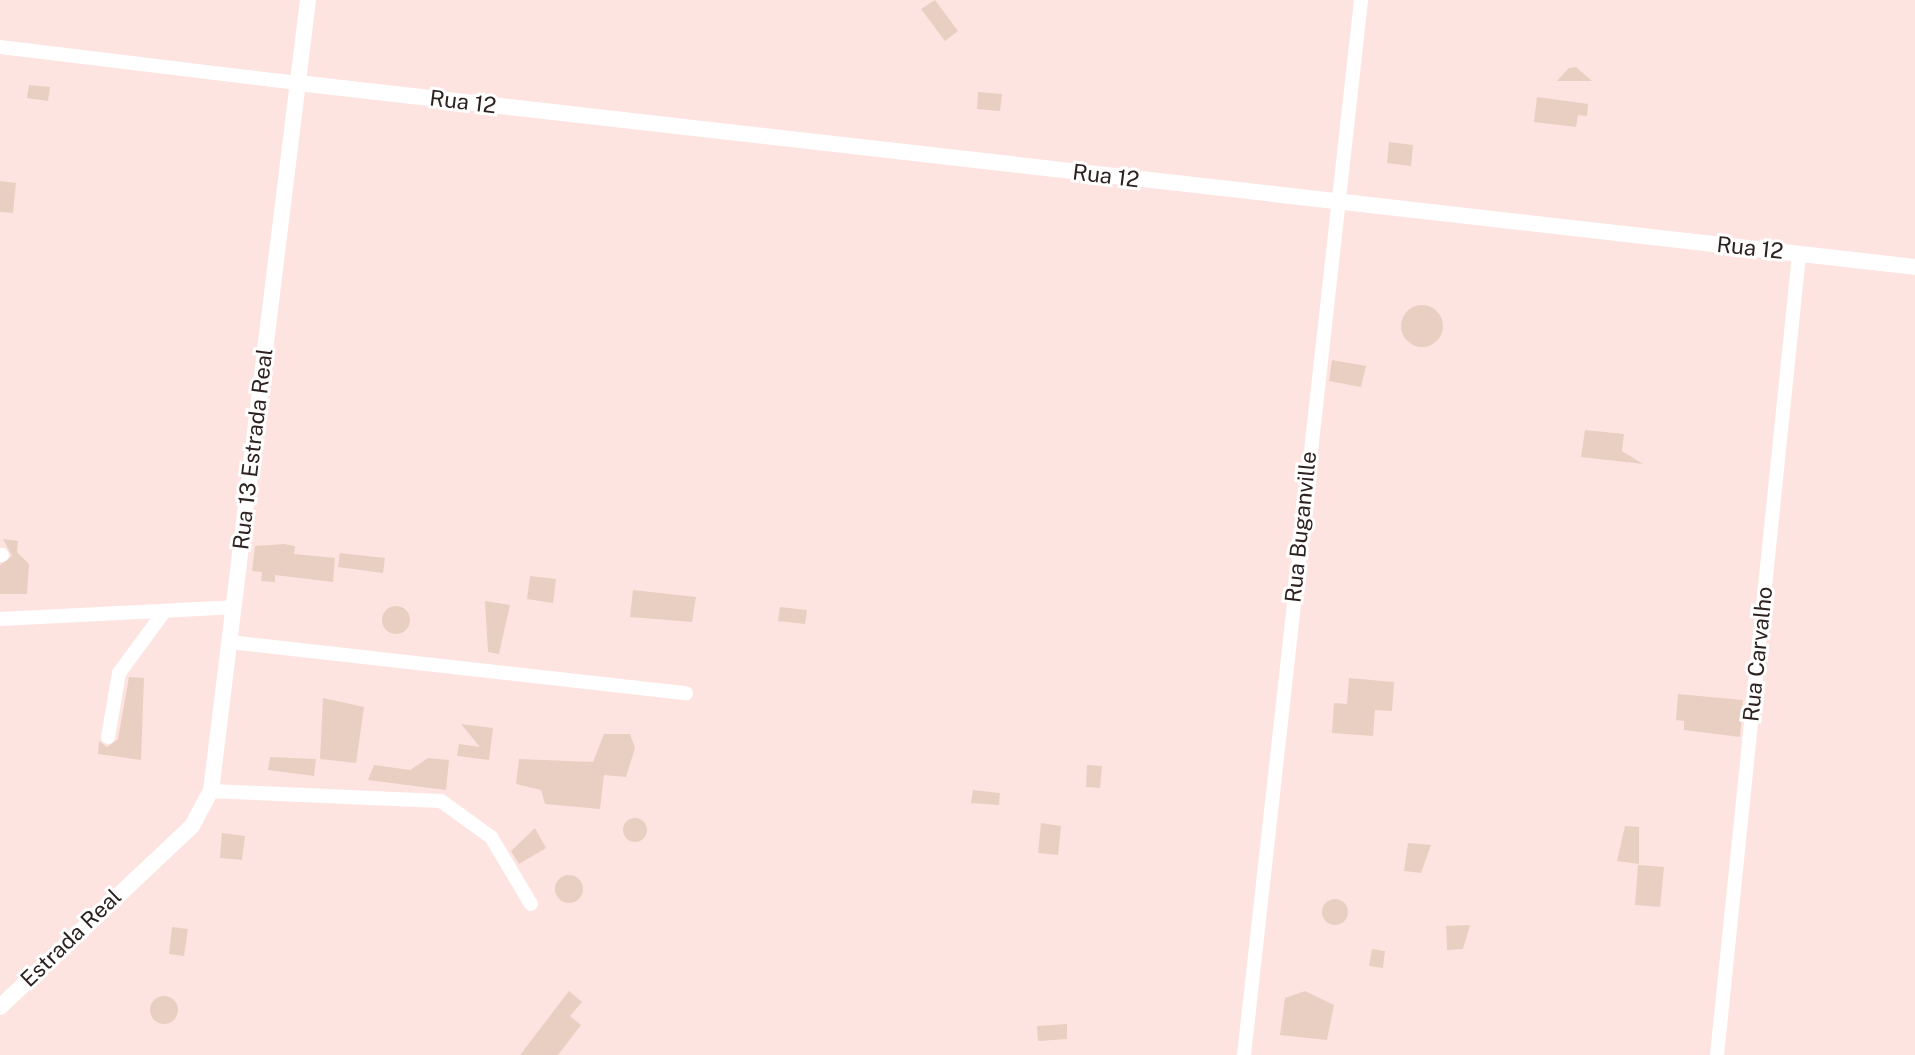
<!DOCTYPE html>
<html>
<head>
<meta charset="utf-8">
<style>
  body { margin:0 }
  #map { position:relative; width:1915px; height:1055px; overflow:hidden; background:#fde4e1; font-family:"Public Sans",sans-serif }
  div>[style] { position:absolute }
  .building>* { inset:0; background:#e9cfc1 }
  .round { border-radius:50% }
  .minor>* { height:14px; margin:-7px; padding:0 7px; transform-origin:7px; border-radius:7px; background:#fff }
  .tertiary>* { height:16px; margin:-8px; padding:0 8px; transform-origin:8px; border-radius:8px; background:#fff }
  span { translate:-50% -50%; white-space:nowrap; text-align:center; line-height:1.15; -webkit-text-stroke:6px #fff; paint-order:stroke }
  .street-label { font-size:22px; color:#2e2221 }
</style>
</head>
<body>
<div id="map">
  <div class="building">
    <i style="clip-path:polygon(935px 0,958px 31px,945px 41px,921px 9px)"></i>
    <i style="clip-path:polygon(1576px 67px,1592px 81px,1557px 81px,1569px 68px)"></i>
    <i style="clip-path:polygon(29px 85px,50px 87px,48px 101px,27px 98px)"></i>
    <i style="clip-path:polygon(978px 92px,1002px 94px,1000px 111px,977px 109px)"></i>
    <i style="clip-path:polygon(1537px 97px,1588px 104px,1587px 116px,1578px 115px,1576px 127px,1534px 122px)"></i>
    <i style="clip-path:polygon(1389px 142px,1413px 145px,1411px 166px,1387px 163px)"></i>
    <i style="clip-path:polygon(0 181px,16px 183px,13px 213px,0 212px)"></i>
    <i class="round" style="left:1401px;top:305px;width:42px;height:42px"></i>
    <i style="clip-path:polygon(1332px 360px,1366px 366px,1361px 387px,1329px 381px)"></i>
    <i style="clip-path:polygon(1585px 430px,1624px 434px,1622px 451px,1643px 464px,1581px 457px)"></i>
    <i style="clip-path:polygon(3px 539px,18px 541px,17px 552px,29px 564px,27px 594px,0 594px,0 565px,12px 556px)"></i>
    <i style="clip-path:polygon(284px 544px,295px 546px,294px 554px,335px 558px,333px 582px,275px 575px,275px 582px,261px 581px,262px 572px,252px 571px,255px 546px)"></i>
    <i style="clip-path:polygon(340px 553px,385px 558px,383px 573px,338px 567px)"></i>
    <i style="clip-path:polygon(530px 576px,556px 579px,553px 603px,527px 599px)"></i>
    <i style="clip-path:polygon(633px 590px,696px 597px,692px 622px,630px 617px)"></i>
    <i style="clip-path:polygon(485px 601px,510px 605px,499px 654px,488px 652px)"></i>
    <i class="round" style="left:382px;top:606px;width:28px;height:28px"></i>
    <i style="clip-path:polygon(780px 607px,807px 610px,805px 624px,778px 621px)"></i>
    <i style="clip-path:polygon(129px 677px,144px 678px,141px 760px,98px 754px,99px 741px,107px 747px,118px 739px)"></i>
    <i style="clip-path:polygon(1349px 678px,1394px 682px,1392px 711px,1375px 710px,1373px 736px,1332px 733px,1334px 703px,1347px 704px)"></i>
    <i style="clip-path:polygon(1678px 694px,1743px 700px,1740px 737px,1684px 730px,1684px 721px,1676px 720px)"></i>
    <i style="clip-path:polygon(323px 698px,364px 707px,356px 763px,320px 759px)"></i>
    <i style="clip-path:polygon(461px 724px,493px 728px,489px 760px,457px 756px,459px 744px,480px 747px)"></i>
    <i style="clip-path:polygon(604px 734px,630px 734px,635px 748px,626px 777px,604px 775px,600px 809px,545px 804px,541px 790px,516px 784px,519px 759px,593px 762px)"></i>
    <i style="clip-path:polygon(270px 757px,316px 759px,314px 776px,268px 770px)"></i>
    <i style="clip-path:polygon(428px 758px,449px 760px,446px 790px,368px 780px,374px 765px,410px 770px)"></i>
    <i style="clip-path:polygon(1087px 765px,1102px 766px,1100px 788px,1086px 787px)"></i>
    <i style="clip-path:polygon(973px 790px,1000px 793px,999px 805px,971px 803px)"></i>
    <i class="round" style="left:623px;top:818px;width:24px;height:24px"></i>
    <i style="clip-path:polygon(1041px 823px,1061px 826px,1058px 855px,1038px 853px)"></i>
    <i style="clip-path:polygon(1625px 826px,1639px 827px,1639px 864px,1617px 861px)"></i>
    <i style="clip-path:polygon(535px 828px,546px 848px,519px 864px,511px 851px)"></i>
    <i style="clip-path:polygon(222px 833px,245px 836px,242px 860px,220px 858px)"></i>
    <i style="clip-path:polygon(1408px 843px,1431px 845px,1421px 873px,1404px 871px)"></i>
    <i style="clip-path:polygon(1638px 865px,1664px 867px,1660px 907px,1635px 905px)"></i>
    <i class="round" style="left:555px;top:875px;width:28px;height:28px"></i>
    <i class="round" style="left:1322px;top:899px;width:26px;height:26px"></i>
    <i style="clip-path:polygon(1470px 925px,1463px 949px,1447px 950px,1446px 926px)"></i>
    <i style="clip-path:polygon(172px 927px,188px 929px,184px 956px,169px 954px)"></i>
    <i style="clip-path:polygon(1372px 949px,1385px 951px,1383px 968px,1369px 966px)"></i>
    <i style="clip-path:polygon(569px 991px,582px 1002px,570px 1016px,581px 1025px,558px 1055px,520px 1055px)"></i>
    <i style="clip-path:polygon(1305px 991px,1334px 1005px,1327px 1040px,1280px 1035px,1285px 998px)"></i>
    <i class="round" style="left:150px;top:996px;width:28px;height:28px"></i>
    <i style="clip-path:polygon(1067px 1024px,1067px 1039px,1038px 1041px,1037px 1026px)"></i>
  </div>
  <div class="minor">
    <i style="left:0;top:47px;width:300px;rotate:6.9deg"></i>
    <i style="left:0;top:555px;width:2px"></i>
    <i style="left:0;top:619px;width:234px;rotate:-2.9deg"></i>
    <i style="left:229px;top:642px;width:460px;rotate:6.4deg"></i>
    <i style="left:108px;top:737px;width:65px;rotate:-80.2deg"></i>
    <i style="left:119px;top:673px;width:76px;rotate:-53.6deg"></i>
    <i style="left:211px;top:791px;width:230px;rotate:2.5deg"></i>
    <i style="left:441px;top:801px;width:62px;rotate:35.8deg"></i>
    <i style="left:491px;top:837px;width:78px;rotate:59.2deg"></i>
    <i style="left:1244px;top:1055px;width:1061px;rotate:-83.67deg"></i>
    <i style="left:1717px;top:1055px;width:805px;rotate:-84.15deg"></i>
  </div>
  <div class="tertiary">
    <i style="left:298px;top:83px;width:1627px;rotate:6.49deg"></i>
    <i style="left:0;top:1007px;width:264px;rotate:-43.3deg"></i>
    <i style="left:192px;top:826px;width:40px;rotate:-62deg"></i>
    <i style="left:211px;top:791px;width:797px;rotate:-83.01deg"></i>
  </div>
  <div class="street-label">
    <span style="left:463px;top:102px;rotate:7deg">Rua 12</span>
    <span style="left:1106px;top:176px;rotate:7deg">Rua 12</span>
    <span style="left:1750px;top:248px;rotate:6deg">Rua 12</span>
    <span style="left:253px;top:449px;rotate:-83deg">Rua 13 Estrada Real</span>
    <span style="left:1301px;top:527px;rotate:-84deg">Rua Buganville</span>
    <span style="left:1758px;top:654px;rotate:-84deg">Rua Carvalho</span>
    <span style="left:71px;top:938px;rotate:-44deg">Estrada Real</span>
  </div>
</div>
</body>
</html>
